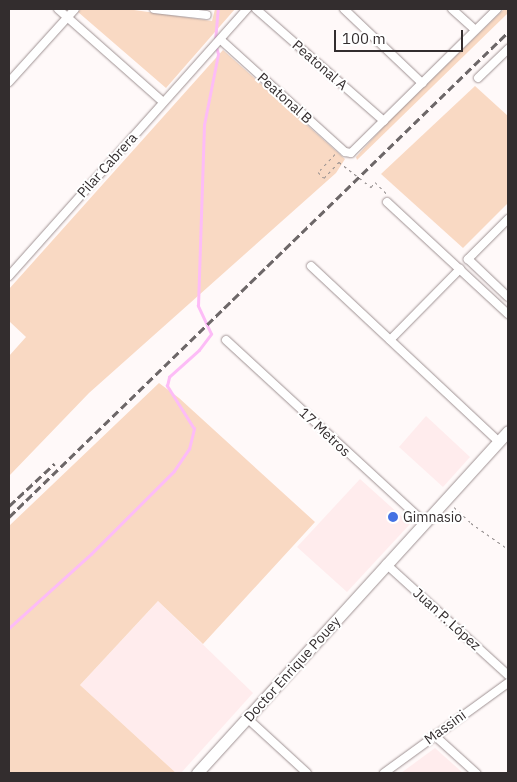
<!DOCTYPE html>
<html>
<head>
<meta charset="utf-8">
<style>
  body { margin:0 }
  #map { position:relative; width:517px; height:782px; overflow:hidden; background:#fff9f9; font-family:"IBM Plex Sans",sans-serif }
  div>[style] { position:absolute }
  .built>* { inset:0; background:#ffeced }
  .green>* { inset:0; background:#f9d9c3 }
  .stream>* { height:2.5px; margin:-1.25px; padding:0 1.25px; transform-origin:1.25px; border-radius:1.25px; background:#fdbcf7 }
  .path>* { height:1px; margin-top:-0.5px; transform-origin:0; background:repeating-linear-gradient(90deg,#928c8c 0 2.5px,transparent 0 6.5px) }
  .roads { filter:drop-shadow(0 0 1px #9f9293) drop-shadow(0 0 1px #9f9293) }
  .street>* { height:8px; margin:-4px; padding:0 4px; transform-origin:4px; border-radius:4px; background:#fff }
  .secondary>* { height:11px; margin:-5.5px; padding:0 5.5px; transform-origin:5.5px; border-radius:5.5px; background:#fff }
  .rail>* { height:2.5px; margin-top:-1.25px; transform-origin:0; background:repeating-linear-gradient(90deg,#6d6768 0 8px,transparent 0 12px) }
  .dots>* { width:14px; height:14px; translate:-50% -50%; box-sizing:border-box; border:2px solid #fff; border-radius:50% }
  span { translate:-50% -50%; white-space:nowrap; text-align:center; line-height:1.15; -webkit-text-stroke:4px #fff; paint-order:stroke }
  .street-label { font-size:14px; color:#332d2e }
  .poi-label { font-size:14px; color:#332d2e }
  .left { translate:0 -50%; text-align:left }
  .frame { position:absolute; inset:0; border:10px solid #332d2e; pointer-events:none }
  .scale { position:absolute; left:334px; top:30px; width:129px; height:22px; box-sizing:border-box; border:2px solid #332d2e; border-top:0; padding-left:6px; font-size:15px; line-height:18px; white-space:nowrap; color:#332d2e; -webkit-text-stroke:4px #fff; paint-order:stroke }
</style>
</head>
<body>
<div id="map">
  <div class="built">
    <i style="clip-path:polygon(426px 416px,470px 457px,443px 487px,399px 447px)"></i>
    <i style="clip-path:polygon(360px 479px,410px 524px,347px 592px,297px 547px)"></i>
    <i style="clip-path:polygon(158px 601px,253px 693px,181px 773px,176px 773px,80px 685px)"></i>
    <i style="clip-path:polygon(435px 748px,463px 773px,401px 773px)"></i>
  </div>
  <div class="green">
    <i style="clip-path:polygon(81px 9px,127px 9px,212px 21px,215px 9px,235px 9px,166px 88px,78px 12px)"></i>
    <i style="clip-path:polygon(504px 9px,508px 9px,508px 13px,357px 160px,356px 157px,387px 123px)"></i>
    <i style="clip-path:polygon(223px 50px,345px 159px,336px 173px,89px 393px,9px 476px,9px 356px,26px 337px,9px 321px,9px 289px)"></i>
    <i style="clip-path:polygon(475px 86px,508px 116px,508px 203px,463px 248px,381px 174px)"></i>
    <i style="clip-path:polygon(159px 383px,179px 398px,315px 522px,203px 644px,158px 601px,80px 685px,176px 773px,9px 773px,9px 526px)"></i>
  </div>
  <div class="stream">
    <i style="left:215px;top:41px;width:32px;rotate:-85deg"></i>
    <i style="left:9px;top:628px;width:110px;rotate:-42.1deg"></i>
    <i style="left:91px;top:554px;width:117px;rotate:-45deg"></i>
    <i style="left:174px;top:471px;width:27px;rotate:-56deg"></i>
    <i style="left:189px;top:449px;width:21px;rotate:-76deg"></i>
    <i style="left:194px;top:429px;width:51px;rotate:-122.1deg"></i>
    <i style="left:167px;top:386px;width:9px;rotate:-77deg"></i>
    <i style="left:169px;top:377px;width:40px;rotate:-42deg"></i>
    <i style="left:199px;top:350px;width:20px;rotate:-53deg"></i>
    <i style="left:211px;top:334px;width:31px;rotate:-115deg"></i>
    <i style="left:198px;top:306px;width:181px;rotate:-88.1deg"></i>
    <i style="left:204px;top:125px;width:72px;rotate:-78.8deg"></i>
    <i style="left:218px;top:54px;width:7px;rotate:-106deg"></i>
  </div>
  <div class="path">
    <i style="left:335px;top:154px;width:25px;rotate:133deg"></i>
    <i style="left:318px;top:172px;width:8px;rotate:45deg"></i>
    <i style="left:324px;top:178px;width:22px;rotate:-47deg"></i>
    <i style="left:339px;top:162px;width:41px;rotate:38deg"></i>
    <i style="left:371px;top:187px;width:6px;rotate:-51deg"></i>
    <i style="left:375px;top:182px;width:16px;rotate:45deg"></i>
    <i style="left:454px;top:507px;width:23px;rotate:43deg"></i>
    <i style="left:471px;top:523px;width:45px;rotate:35.1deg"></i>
  </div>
  <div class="roads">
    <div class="street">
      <i style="left:58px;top:9px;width:140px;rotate:41.5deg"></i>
      <i style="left:154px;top:9px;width:53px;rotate:6.5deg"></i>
      <i style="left:256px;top:9px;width:170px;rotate:41.2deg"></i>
      <i style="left:344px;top:9px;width:108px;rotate:43.5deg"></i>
      <i style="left:452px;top:9px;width:31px;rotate:42deg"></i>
      <i style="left:221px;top:40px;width:167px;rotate:42.1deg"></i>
      <i style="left:345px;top:152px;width:6px;rotate:9deg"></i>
      <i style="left:351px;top:153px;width:205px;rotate:-44.6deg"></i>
      <i style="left:478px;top:78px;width:42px;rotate:-44deg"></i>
      <i style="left:9px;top:82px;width:98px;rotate:-47.9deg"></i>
      <i style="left:387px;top:202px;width:165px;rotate:42.8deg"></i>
      <i style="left:508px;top:219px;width:57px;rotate:135deg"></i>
      <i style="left:468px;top:259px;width:55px;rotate:43.5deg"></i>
      <i style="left:311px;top:266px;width:258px;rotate:43.1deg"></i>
      <i style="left:9px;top:276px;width:358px;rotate:-48.3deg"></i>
      <i style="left:226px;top:340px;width:270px;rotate:42.6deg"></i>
      <i style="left:390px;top:340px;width:100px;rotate:-45.4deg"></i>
      <i style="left:386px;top:564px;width:165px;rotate:42.3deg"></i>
      <i style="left:247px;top:718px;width:81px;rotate:42.5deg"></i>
      <i style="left:434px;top:735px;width:57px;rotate:42.1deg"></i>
      <i style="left:384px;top:773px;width:153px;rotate:-36deg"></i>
    </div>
    <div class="secondary">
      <i style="left:197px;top:773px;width:462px;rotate:-47.7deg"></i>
    </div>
  </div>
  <div class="rail">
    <i style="left:9px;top:506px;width:62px;rotate:-43deg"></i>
    <i style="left:9px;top:517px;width:696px;rotate:-44.18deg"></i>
  </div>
  <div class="dots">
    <i style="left:393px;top:517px;background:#4472e3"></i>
  </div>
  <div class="street-label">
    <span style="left:320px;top:65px;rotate:41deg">Peatonal A</span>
    <span style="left:285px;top:98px;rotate:42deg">Peatonal B</span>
    <span style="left:107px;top:165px;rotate:-48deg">Pilar Cabrera</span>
    <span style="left:325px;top:432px;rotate:43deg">17 Metros</span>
    <span style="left:447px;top:619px;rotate:42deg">Juan P. López</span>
    <span style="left:292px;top:669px;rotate:-48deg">Doctor Enrique Pouey</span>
    <span style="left:445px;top:727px;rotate:-36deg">Massini</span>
  </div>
  <div class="poi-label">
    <span class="left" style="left:403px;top:517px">Gimnasio</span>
  </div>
  <div class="frame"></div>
  <div class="scale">100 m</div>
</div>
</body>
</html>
